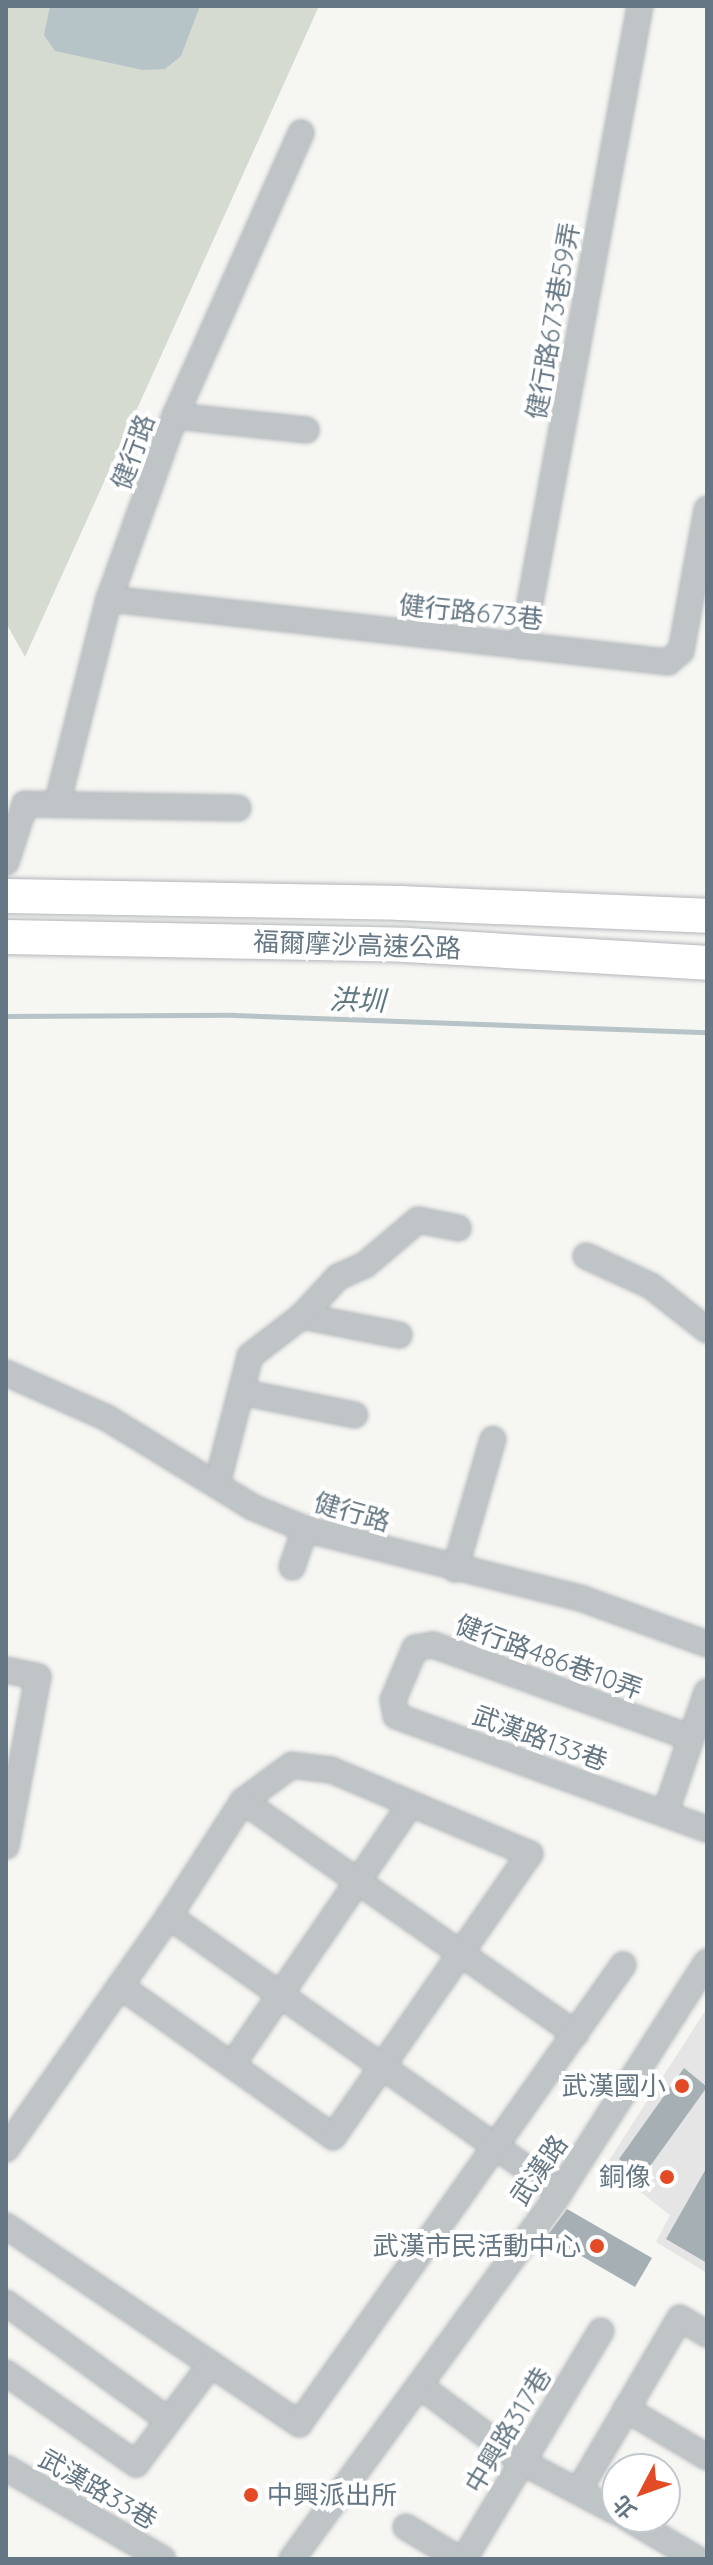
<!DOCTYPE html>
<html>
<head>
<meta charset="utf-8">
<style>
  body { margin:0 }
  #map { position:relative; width:713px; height:2565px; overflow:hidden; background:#f6f6f3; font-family:Quicksand,"Noto Sans TC",sans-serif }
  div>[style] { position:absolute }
  .built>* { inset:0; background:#e4e5e4 }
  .green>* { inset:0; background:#d6dbd2 }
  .water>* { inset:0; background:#b6c3c7 }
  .stream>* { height:5px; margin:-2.5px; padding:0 2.5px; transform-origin:2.5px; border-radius:2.5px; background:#b6c3c7 }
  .building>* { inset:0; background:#a6afb4 }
  .roads { filter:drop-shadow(0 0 2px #b3b7ba) drop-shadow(0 0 2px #b3b7ba) }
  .minor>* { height:24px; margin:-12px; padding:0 12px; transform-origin:12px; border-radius:12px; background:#bfc4c7 }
  .highway>* { height:34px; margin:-17px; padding:0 17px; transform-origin:17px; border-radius:17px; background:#fff }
  .dots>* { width:22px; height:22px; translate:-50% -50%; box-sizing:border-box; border:4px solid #fff; border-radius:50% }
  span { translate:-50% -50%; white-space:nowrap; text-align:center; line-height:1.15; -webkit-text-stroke:8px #fff; paint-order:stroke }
  .street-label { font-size:26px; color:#657784 }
  .poi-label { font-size:26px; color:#657784 }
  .right { translate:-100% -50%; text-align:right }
  .left { translate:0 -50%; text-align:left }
  .water-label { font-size:28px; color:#617980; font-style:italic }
  .frame { position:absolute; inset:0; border:8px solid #657784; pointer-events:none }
  .north { position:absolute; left:601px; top:2453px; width:80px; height:80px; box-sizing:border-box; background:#fff; border:2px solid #c1c9ce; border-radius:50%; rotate:229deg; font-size:22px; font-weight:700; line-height:32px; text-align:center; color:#657784 }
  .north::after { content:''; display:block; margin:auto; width:28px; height:36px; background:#e34b26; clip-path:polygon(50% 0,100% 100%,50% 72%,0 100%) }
</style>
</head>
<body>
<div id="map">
  <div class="built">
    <i style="clip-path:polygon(707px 2008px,707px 2273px,656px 2242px,670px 2215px,606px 2165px)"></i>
  </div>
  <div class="green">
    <i style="clip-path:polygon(6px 6px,319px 6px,25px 657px,6px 623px)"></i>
  </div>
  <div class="water">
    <i style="clip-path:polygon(50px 6px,200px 6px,181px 56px,165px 69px,143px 70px,55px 51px,44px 35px)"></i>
  </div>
  <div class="stream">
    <i style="left:6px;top:1016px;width:228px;rotate:-0.3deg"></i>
    <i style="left:234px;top:1015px;width:473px;rotate:2.1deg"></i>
  </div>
  <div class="building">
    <i style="clip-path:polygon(684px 2068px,707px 2087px,643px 2176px,619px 2159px)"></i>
    <i style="clip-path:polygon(707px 2167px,707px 2263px,666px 2239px)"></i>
    <i style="clip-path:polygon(567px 2209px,652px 2258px,635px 2287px,547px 2236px)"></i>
  </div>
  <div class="roads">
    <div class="minor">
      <i style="left:175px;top:416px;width:132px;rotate:6.1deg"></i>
      <i style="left:109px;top:599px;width:563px;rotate:6.43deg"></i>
      <i style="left:668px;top:662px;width:17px;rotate:-40deg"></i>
      <i style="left:681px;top:651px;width:144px;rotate:-79.6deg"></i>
      <i style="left:522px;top:646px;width:651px;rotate:-79.55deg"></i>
      <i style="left:57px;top:804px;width:211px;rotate:-75.8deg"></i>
      <i style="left:109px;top:599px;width:195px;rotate:-70.2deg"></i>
      <i style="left:175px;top:416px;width:310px;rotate:-66deg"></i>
      <i style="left:6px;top:862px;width:61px;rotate:-71.9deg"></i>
      <i style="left:25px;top:804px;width:213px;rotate:1.1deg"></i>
      <i style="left:586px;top:1256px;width:72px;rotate:24.8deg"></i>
      <i style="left:651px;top:1286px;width:71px;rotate:38.2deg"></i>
      <i style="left:302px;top:1316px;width:99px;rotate:11.1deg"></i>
      <i style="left:6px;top:1373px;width:111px;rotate:24deg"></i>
      <i style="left:107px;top:1418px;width:170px;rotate:31.5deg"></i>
      <i style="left:252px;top:1507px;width:57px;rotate:22.5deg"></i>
      <i style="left:305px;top:1529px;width:287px;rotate:14.1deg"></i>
      <i style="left:583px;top:1599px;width:132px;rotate:19.9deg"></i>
      <i style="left:241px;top:1392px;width:116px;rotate:11.4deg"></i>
      <i style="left:217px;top:1484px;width:132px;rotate:-75.5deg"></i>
      <i style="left:250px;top:1356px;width:66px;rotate:-37.6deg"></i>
      <i style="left:302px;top:1316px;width:53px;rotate:-47.3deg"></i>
      <i style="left:338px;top:1277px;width:30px;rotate:-24deg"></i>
      <i style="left:365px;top:1265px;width:70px;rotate:-40.3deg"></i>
      <i style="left:418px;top:1220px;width:41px;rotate:11.3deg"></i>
      <i style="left:292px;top:1567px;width:40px;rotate:-71.1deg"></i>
      <i style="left:455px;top:1569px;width:135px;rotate:-73.7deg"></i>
      <i style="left:6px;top:1670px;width:33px;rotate:12deg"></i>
      <i style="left:38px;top:1677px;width:172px;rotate:100.7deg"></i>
      <i style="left:689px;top:1737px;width:272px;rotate:-160.2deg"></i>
      <i style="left:433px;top:1645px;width:18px;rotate:171deg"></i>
      <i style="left:415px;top:1648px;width:56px;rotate:112.9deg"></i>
      <i style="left:393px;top:1700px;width:16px;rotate:79deg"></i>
      <i style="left:396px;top:1716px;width:331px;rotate:20deg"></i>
      <i style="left:665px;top:1814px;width:129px;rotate:-71deg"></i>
      <i style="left:120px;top:1986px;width:261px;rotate:35.3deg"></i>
      <i style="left:333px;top:2137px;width:345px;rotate:-55.2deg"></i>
      <i style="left:530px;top:1854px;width:216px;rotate:-157.1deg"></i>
      <i style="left:331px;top:1770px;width:39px;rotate:-173deg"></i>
      <i style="left:292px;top:1765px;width:61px;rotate:143.7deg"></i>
      <i style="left:232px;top:2065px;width:316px;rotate:-55.6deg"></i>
      <i style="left:6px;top:2149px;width:284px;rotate:-55deg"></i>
      <i style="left:560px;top:2192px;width:479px;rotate:-144.8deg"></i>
      <i style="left:169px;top:1916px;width:137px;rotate:-57.2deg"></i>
      <i style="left:243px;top:1801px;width:406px;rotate:35deg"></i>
      <i style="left:6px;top:2226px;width:354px;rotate:34deg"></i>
      <i style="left:299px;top:2424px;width:562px;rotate:-54.78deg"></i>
      <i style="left:6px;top:2303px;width:200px;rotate:35.8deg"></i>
      <i style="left:6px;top:2373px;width:159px;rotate:35deg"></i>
      <i style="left:136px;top:2464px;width:125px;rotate:-53.1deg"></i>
      <i style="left:420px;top:2386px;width:127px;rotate:36.7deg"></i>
      <i style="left:522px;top:2462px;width:107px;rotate:27.8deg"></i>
      <i style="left:626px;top:2409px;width:94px;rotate:30.7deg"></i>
      <i style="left:6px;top:2468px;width:181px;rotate:30.1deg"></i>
      <i style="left:579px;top:2490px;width:199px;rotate:-59.6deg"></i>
      <i style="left:680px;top:2318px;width:31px;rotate:31deg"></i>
      <i style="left:626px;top:2517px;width:82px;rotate:30.6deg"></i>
      <i style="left:406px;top:2527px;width:62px;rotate:31.1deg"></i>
      <i style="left:292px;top:2559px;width:447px;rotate:-53.8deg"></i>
      <i style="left:556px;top:2198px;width:280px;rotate:-57.4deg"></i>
      <i style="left:464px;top:2559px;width:266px;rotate:-59deg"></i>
    </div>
    <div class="highway">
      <i style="left:6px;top:896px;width:394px;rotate:1deg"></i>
      <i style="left:400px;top:903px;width:307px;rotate:2.4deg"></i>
      <i style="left:6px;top:937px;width:401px;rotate:1.1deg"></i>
      <i style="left:407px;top:945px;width:301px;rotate:3.4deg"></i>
    </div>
  </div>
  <div class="dots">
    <i style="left:682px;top:2086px;background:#e34b26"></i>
    <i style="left:667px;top:2177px;background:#e34b26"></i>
    <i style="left:597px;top:2246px;background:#e34b26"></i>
    <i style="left:251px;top:2495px;background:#e34b26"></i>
  </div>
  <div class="street-label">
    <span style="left:553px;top:321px;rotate:-80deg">健行路673巷59弄</span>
    <span style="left:133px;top:452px;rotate:-70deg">健行路</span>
    <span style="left:471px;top:612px;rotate:6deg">健行路673巷</span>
    <span style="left:357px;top:945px;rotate:2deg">福爾摩沙高速公路</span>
    <span style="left:352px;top:1512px;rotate:16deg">健行路</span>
    <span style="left:549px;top:1657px;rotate:20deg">健行路486巷10弄</span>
    <span style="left:540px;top:1738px;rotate:20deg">武漢路133巷</span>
    <span style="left:539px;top:2170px;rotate:-55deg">武漢路</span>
    <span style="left:508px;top:2430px;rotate:-59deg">中興路317巷</span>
    <span style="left:98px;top:2489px;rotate:30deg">武漢路33巷</span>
  </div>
  <div class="poi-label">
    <span class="right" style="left:666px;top:2086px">武漢國小</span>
    <span class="right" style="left:651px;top:2177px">銅像</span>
    <span class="right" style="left:581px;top:2246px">武漢市民活動中心</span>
    <span class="left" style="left:267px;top:2495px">中興派出所</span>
  </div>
  <div class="water-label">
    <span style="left:357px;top:1000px;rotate:2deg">洪圳</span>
  </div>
  <div class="frame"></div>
  <div class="north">北</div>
</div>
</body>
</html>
